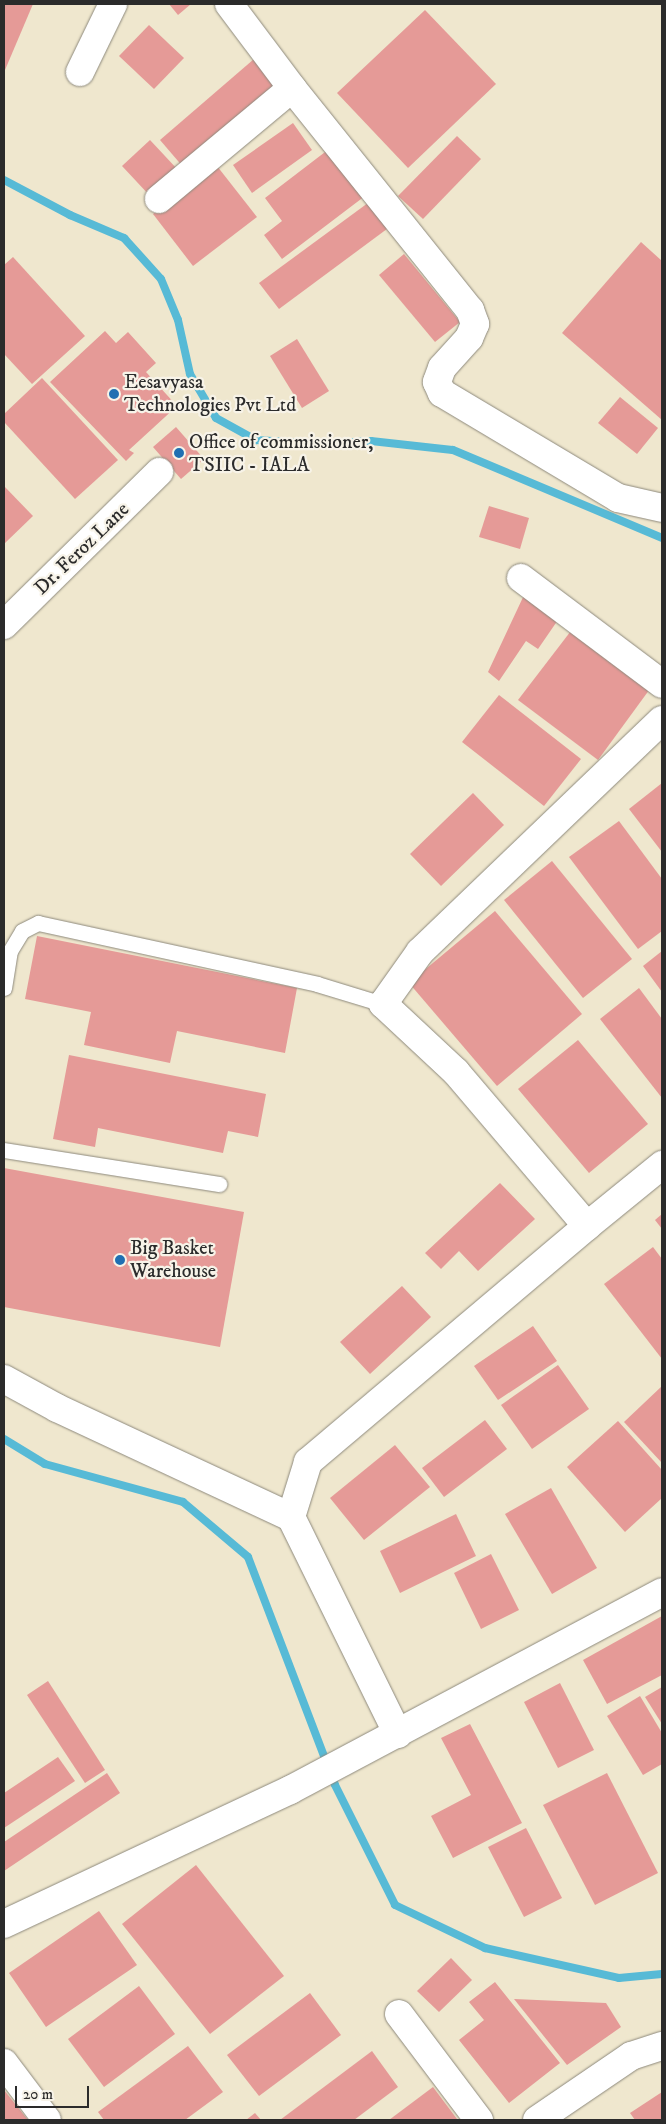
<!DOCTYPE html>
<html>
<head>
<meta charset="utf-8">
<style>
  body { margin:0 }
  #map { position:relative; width:666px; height:2124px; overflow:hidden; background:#efe7ce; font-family:"IM FELL DW Pica",serif }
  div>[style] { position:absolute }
  .stream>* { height:8px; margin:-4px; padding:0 4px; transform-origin:4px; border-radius:4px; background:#57bad6 }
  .building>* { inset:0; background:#e59a97 }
  .roads { filter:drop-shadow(0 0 1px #8d897c) drop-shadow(0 0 1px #8d897c) }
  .service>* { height:15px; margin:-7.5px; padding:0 7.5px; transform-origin:7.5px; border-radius:7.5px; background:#fff }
  .minor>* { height:28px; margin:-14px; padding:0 14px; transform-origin:14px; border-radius:14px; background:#fff }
  .dots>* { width:14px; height:14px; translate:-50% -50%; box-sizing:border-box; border:2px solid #f7f3e8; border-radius:50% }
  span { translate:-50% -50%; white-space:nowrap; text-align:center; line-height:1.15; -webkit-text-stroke:4.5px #f7f3e8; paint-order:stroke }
  .poi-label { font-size:20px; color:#2b2b2b }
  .left { translate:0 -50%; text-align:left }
  .street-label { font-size:20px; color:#2b2b2b }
  .frame { position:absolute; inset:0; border:5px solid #2b2b2b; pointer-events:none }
  .scale { position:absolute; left:15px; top:2086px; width:74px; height:22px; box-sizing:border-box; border:2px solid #2b2b2b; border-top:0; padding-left:6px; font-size:15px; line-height:18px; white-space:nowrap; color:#2b2b2b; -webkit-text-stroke:4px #f7f3e8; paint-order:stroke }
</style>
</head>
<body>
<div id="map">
  <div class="stream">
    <i style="left:4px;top:180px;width:75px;rotate:27.9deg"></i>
    <i style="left:70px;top:215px;width:59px;rotate:23.1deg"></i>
    <i style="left:124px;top:238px;width:55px;rotate:47.9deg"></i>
    <i style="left:161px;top:279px;width:44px;rotate:67.5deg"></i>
    <i style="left:178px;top:320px;width:55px;rotate:77.5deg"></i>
    <i style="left:190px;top:374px;width:51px;rotate:59.4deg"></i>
    <i style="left:216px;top:418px;width:46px;rotate:28.8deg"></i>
    <i style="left:256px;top:440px;width:65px;rotate:3.5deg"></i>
    <i style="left:321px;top:444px;width:50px;rotate:-3.4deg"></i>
    <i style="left:371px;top:441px;width:82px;rotate:6.3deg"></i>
    <i style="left:453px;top:450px;width:227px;rotate:22.8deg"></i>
    <i style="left:4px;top:1439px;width:48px;rotate:31.4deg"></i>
    <i style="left:45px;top:1464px;width:143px;rotate:15.4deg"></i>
    <i style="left:183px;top:1502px;width:85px;rotate:40.2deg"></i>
    <i style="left:248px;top:1557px;width:244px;rotate:69.1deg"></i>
    <i style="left:335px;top:1785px;width:134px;rotate:63.4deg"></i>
    <i style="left:395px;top:1905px;width:100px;rotate:25.5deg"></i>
    <i style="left:485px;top:1948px;width:137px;rotate:12.6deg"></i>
    <i style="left:619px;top:1978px;width:43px;rotate:-5.3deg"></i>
  </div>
  <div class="building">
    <i style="clip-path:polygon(4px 4px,33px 4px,5px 70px,4px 70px)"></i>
    <i style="clip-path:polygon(169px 4px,191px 4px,178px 15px)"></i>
    <i style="clip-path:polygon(425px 10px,496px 84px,408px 168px,337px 93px)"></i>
    <i style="clip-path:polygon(149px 25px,184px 58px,154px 89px,119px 56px)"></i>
    <i style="clip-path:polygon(254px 59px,278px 87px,184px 168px,160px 140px)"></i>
    <i style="clip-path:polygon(293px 123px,312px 150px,252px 193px,233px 165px)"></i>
    <i style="clip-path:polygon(457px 136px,481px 159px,423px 219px,398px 196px)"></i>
    <i style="clip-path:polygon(150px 140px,179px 171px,151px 197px,122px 166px)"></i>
    <i style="clip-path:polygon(329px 149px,365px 196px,282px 259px,264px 235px,282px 221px,265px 198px)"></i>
    <i style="clip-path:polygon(217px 166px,257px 217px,193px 266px,153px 214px)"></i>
    <i style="clip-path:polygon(372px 200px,391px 226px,279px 309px,259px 283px)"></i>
    <i style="clip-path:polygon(641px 242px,662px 261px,662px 420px,562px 333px)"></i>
    <i style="clip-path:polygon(404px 254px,460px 322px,435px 342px,379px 275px)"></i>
    <i style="clip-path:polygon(13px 257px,85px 336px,32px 384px,4px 354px,4px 265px)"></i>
    <i style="clip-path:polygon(105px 331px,116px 343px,128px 332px,156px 363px,146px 372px,177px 406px,129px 450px,134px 453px,126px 461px,50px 382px)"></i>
    <i style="clip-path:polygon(297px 339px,329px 391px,302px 408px,270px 356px)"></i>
    <i style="clip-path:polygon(42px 378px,118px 460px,75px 499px,4px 422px,4px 414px)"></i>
    <i style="clip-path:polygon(620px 397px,658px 428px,637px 454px,598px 423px)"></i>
    <i style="clip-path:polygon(176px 427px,204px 459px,181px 479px,153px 447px)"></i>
    <i style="clip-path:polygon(4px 486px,33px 516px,4px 544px)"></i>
    <i style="clip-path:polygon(489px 506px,529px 518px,520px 549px,479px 537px)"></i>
    <i style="clip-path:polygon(525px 593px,560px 617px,538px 649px,526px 641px,499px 681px,488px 672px)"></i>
    <i style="clip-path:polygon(577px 623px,655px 682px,598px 760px,518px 700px)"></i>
    <i style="clip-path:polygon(499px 695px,581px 759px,544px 806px,462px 742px)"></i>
    <i style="clip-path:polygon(662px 783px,662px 852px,629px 809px)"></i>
    <i style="clip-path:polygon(473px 793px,504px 825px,441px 886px,410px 854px)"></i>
    <i style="clip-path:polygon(619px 821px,662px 879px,662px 931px,638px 949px,569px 857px)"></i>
    <i style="clip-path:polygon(552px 861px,632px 959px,583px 998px,504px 900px)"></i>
    <i style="clip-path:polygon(495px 911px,582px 1014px,497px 1086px,409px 983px)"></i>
    <i style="clip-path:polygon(37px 936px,297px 988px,285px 1053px,177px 1031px,170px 1063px,84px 1045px,91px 1012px,25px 999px)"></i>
    <i style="clip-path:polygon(662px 951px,662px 992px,643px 966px)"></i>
    <i style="clip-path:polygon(639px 988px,662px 1019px,662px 1098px,600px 1019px)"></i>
    <i style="clip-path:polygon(578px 1040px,648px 1124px,589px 1173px,518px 1089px)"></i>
    <i style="clip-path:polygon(69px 1055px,266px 1094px,258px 1137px,228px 1131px,223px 1153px,98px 1128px,95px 1147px,53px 1139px)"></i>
    <i style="clip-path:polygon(4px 1168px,244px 1212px,220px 1347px,4px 1307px)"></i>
    <i style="clip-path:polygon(500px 1183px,535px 1219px,478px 1271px,459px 1251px,441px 1269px,425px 1253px)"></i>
    <i style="clip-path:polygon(662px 1214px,662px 1229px,655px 1220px)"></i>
    <i style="clip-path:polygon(653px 1247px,662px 1259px,662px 1359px,604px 1284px)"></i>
    <i style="clip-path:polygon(402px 1286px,431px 1317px,370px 1374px,340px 1342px)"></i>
    <i style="clip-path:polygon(533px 1326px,557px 1361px,498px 1400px,474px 1366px)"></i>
    <i style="clip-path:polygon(558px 1365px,589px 1409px,532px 1449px,501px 1405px)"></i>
    <i style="clip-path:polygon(662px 1386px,662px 1463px,624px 1422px)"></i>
    <i style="clip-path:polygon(485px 1420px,507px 1449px,444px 1497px,422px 1468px)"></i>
    <i style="clip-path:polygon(618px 1421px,662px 1470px,662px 1498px,625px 1532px,567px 1467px)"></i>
    <i style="clip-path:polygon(395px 1445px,430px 1487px,364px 1540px,330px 1498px)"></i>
    <i style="clip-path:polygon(551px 1488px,597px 1568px,552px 1594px,505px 1514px)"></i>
    <i style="clip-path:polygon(456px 1514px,476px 1556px,400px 1593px,380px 1551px)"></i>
    <i style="clip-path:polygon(491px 1554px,519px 1610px,481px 1629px,454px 1573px)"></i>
    <i style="clip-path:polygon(662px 1616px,662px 1675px,607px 1704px,583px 1660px)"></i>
    <i style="clip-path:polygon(48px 1681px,105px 1770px,85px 1783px,27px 1695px)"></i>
    <i style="clip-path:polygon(560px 1683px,594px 1750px,558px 1768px,524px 1702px)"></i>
    <i style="clip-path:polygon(662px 1687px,662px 1724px,645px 1697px)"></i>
    <i style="clip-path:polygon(640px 1696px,662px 1733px,662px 1764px,643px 1775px,607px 1716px)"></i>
    <i style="clip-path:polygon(470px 1724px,522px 1823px,453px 1858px,431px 1816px,471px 1795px,441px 1738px)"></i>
    <i style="clip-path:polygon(58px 1757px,75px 1781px,4px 1828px,4px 1793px)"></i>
    <i style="clip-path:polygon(107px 1773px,120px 1793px,4px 1871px,4px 1842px)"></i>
    <i style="clip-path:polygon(607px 1773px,658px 1873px,595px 1905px,543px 1805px)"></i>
    <i style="clip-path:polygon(526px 1828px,562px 1898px,524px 1917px,488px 1847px)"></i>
    <i style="clip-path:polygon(196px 1865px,284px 1976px,210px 2034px,122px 1924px)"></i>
    <i style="clip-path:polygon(99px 1911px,137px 1965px,46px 2027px,9px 1973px)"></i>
    <i style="clip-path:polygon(451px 1958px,472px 1980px,439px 2012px,417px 1991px)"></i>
    <i style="clip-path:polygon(495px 1982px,560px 2063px,509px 2103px,459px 2040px,484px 2020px,469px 2002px)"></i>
    <i style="clip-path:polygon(139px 1986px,175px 2034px,104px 2087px,68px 2039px)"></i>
    <i style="clip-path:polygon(310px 1993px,341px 2035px,259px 2096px,227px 2055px)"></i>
    <i style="clip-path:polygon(514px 1999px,606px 2003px,621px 2027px,567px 2065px)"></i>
    <i style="clip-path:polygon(188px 2046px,223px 2092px,185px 2120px,104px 2120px,98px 2112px)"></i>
    <i style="clip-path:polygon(372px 2051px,398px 2087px,354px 2120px,280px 2120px)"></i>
    <i style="clip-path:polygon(433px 2087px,457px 2119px,456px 2120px,389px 2120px)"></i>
    <i style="clip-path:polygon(4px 2090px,28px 2120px,4px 2120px)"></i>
    <i style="clip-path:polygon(662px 2092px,662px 2120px,635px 2120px,630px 2113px)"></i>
    <i style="clip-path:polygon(255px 2113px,261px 2120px,246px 2120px)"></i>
  </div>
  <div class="roads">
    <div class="service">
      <i style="left:4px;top:988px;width:37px;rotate:-81deg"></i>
      <i style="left:10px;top:951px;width:23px;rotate:-59deg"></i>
      <i style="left:22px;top:931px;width:18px;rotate:-27deg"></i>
      <i style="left:38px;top:923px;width:286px;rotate:12.3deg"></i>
      <i style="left:317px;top:984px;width:69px;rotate:16.9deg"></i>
      <i style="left:4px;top:1150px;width:218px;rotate:9deg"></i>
    </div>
    <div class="minor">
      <i style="left:229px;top:4px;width:105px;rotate:53.1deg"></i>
      <i style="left:292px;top:88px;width:285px;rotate:51.3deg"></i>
      <i style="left:470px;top:310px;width:15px;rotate:70deg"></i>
      <i style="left:475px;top:324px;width:15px;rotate:113deg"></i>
      <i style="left:469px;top:338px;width:40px;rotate:132deg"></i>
      <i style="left:442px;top:368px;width:15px;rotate:110deg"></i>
      <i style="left:437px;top:382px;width:12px;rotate:66deg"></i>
      <i style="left:442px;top:393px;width:205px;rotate:30.8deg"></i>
      <i style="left:618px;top:498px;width:45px;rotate:12.8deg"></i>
      <i style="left:80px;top:72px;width:76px;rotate:-64.1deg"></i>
      <i style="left:159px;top:199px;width:173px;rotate:-39.8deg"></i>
      <i style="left:521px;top:578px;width:176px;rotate:36.9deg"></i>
      <i style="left:4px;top:625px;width:218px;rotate:-44.6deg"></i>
      <i style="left:587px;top:1226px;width:202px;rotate:-130.4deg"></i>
      <i style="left:456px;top:1072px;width:100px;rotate:-137deg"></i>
      <i style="left:383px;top:1004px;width:64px;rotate:-54.6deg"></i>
      <i style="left:420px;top:952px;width:335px;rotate:-43.8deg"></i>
      <i style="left:4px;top:1379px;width:60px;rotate:28.7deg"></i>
      <i style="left:57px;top:1408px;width:258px;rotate:25deg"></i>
      <i style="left:291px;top:1517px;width:242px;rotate:63.8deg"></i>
      <i style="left:291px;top:1517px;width:58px;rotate:-72.8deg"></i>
      <i style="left:308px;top:1462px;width:365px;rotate:-40.2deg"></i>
      <i style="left:587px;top:1226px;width:97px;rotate:-39.1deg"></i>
      <i style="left:4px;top:1924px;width:316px;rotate:-25.1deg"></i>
      <i style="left:290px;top:1790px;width:421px;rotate:-28deg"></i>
      <i style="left:399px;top:2014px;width:133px;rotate:53deg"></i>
      <i style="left:4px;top:2063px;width:71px;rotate:53deg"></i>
      <i style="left:537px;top:2120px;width:114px;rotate:-34.2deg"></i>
      <i style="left:631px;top:2056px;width:33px;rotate:-18deg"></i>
    </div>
  </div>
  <div class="dots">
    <i style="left:114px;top:394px;background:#1f6fb2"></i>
    <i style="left:179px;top:453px;background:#1f6fb2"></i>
    <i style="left:120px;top:1260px;background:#1f6fb2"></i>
  </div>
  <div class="poi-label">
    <span class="left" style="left:124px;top:394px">Eesavyasa<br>Technologies Pvt Ltd</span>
    <span class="left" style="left:189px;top:454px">Office of commissioner,<br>TSIIC - IALA</span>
    <span class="left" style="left:130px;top:1260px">Big Basket<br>Warehouse</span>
  </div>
  <div class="street-label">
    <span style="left:82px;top:549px;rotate:-44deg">Dr. Feroz Lane</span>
  </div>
  <div class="frame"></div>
  <div class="scale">20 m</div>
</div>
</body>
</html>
